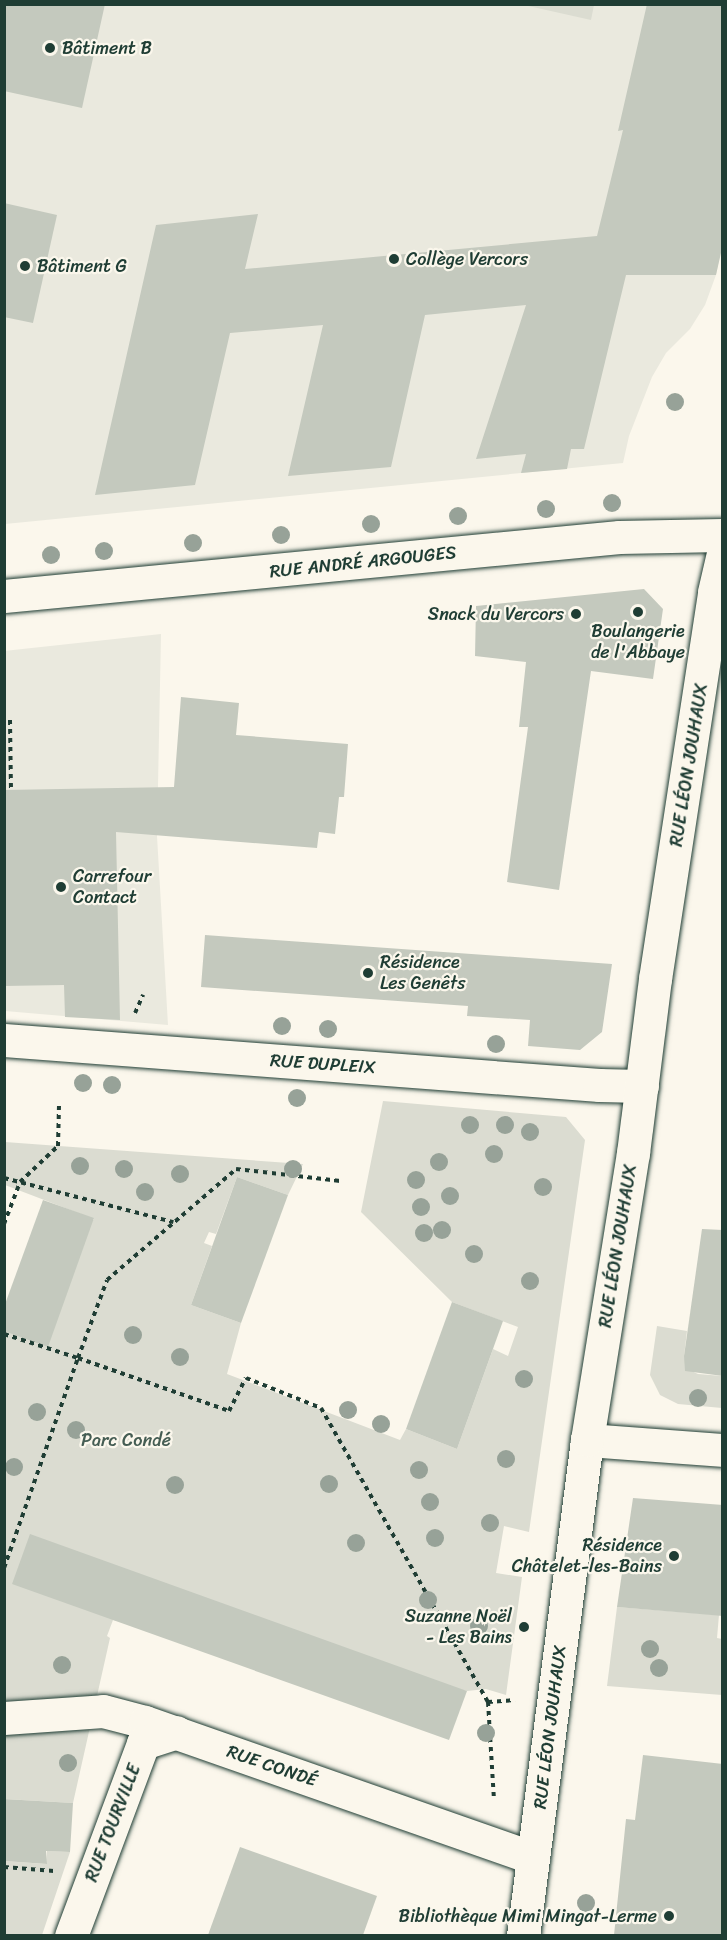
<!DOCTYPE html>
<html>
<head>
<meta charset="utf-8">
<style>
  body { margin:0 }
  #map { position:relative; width:727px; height:1940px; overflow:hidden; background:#fbf7ec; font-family:Sriracha,sans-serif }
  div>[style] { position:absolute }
  .built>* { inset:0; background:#eae9de }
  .green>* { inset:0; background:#dbdcd1 }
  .building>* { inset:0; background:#c4c9be }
  .path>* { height:4px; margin-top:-2px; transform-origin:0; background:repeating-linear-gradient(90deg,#1f3d34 0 4.5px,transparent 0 9px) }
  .roads { filter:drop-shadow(0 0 2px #1f3d34) drop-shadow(0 0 2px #1f3d34) }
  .street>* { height:33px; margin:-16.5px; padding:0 16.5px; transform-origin:16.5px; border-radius:16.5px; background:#fbf7ec }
  .secondary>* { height:33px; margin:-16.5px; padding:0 16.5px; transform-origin:16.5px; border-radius:16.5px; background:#fbf7ec }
  .trees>* { width:18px; height:18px; margin:-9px; border-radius:50%; background:#97a298 }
  .dots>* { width:16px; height:16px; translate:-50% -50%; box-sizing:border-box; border:3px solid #fbf7ec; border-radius:50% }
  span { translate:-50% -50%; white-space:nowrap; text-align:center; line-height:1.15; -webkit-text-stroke:4.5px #fbf7ec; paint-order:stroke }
  .poi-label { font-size:18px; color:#1f3d34 }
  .left { translate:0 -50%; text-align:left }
  .right { translate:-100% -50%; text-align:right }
  .street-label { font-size:18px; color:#1f3d34 }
  .park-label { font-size:18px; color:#455d53 }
  .frame { position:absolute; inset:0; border:6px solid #1f3d34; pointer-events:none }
</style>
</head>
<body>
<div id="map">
  <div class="built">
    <i style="clip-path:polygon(5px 5px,722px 5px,722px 244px,716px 275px,705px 305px,690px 329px,666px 353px,652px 377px,629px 436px,623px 463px,5px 524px)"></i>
    <i style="clip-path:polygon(161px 634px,157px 836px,168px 1025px,5px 1011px,4px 651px)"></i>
  </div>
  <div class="green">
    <i style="clip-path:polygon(524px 5px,594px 5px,591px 20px)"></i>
    <i style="clip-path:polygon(383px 1101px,566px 1117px,585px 1140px,529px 1532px,504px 1526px,496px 1573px,522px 1577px,506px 1695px,486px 1689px,467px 1691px,113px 1620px,107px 1636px,110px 1638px,73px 1803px,5px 1799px,4px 1331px,94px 1219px,5px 1185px,5px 1142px,303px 1164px,288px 1195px,237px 1177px,216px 1234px,209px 1232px,204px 1243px,212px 1246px,191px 1305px,241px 1323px,227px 1374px,400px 1440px,406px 1429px,457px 1449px,493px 1349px,508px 1356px,518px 1327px,452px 1302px,361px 1212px)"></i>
    <i style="clip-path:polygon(657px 1326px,687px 1331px,684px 1356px,689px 1370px,698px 1374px,722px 1376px,722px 1408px,678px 1404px,660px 1395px,650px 1375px)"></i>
    <i style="clip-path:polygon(617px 1607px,719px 1615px,717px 1638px,722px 1639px,722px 1695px,607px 1686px)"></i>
    <i style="clip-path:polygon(47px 1851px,70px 1852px,42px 1935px,5px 1935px,4px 1861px,46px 1864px)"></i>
  </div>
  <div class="building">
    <i style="clip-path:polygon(4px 4px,105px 4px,82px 108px,4px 91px)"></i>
    <i style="clip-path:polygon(647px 4px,723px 4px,723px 244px,716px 275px,626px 275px,584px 449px,571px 449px,567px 469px,521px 473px,526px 454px,476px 459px,526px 305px,425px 315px,391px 467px,288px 476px,323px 325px,230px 333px,195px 485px,95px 495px,156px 225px,258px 214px,245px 269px,597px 236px,623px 130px,618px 131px)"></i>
    <i style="clip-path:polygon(4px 203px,57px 215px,33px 323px,4px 317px)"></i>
    <i style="clip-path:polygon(644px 589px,663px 609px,653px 679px,591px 671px,559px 890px,507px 882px,528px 727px,519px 727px,526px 662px,475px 656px,476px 606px)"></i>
    <i style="clip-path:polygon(181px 697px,239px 703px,236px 735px,348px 744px,344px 797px,339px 797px,335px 834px,319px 832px,317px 848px,116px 832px,120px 1020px,65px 1017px,64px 985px,4px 986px,4px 790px,174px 787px)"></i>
    <i style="clip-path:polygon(205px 935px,612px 964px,602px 1032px,580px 1050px,528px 1046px,530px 1020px,467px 1016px,468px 1006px,201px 987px)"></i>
    <i style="clip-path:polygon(237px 1177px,288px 1195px,241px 1323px,191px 1305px)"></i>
    <i style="clip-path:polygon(43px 1200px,94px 1218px,48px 1347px,4px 1331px,4px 1307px)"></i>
    <i style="clip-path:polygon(702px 1229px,723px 1230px,723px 1376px,685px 1371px,684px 1356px)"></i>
    <i style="clip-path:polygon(452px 1302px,503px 1321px,457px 1449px,406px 1429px)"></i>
    <i style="clip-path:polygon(633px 1498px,723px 1505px,723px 1616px,617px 1607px)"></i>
    <i style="clip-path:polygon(30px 1534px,467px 1691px,449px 1740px,12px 1584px)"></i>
    <i style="clip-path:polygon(643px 1755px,723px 1764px,723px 1935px,614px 1935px,626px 1819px,635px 1820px)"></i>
    <i style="clip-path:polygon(4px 1799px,73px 1803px,70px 1852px,46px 1851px,47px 1864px,4px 1861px)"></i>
    <i style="clip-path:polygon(240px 1847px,377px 1896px,363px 1935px,208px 1935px)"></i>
  </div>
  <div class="path">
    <i style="left:10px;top:720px;width:70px;rotate:89.2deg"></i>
    <i style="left:135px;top:1013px;width:20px;rotate:-66deg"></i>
    <i style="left:4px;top:1178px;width:175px;rotate:14.6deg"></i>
    <i style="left:4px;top:1224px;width:45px;rotate:-69.1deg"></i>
    <i style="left:20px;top:1182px;width:52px;rotate:-43.5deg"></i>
    <i style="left:58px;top:1146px;width:40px;rotate:-88.6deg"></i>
    <i style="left:4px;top:1334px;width:78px;rotate:18deg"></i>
    <i style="left:78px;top:1358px;width:83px;rotate:-69.6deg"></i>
    <i style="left:107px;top:1280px;width:170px;rotate:-40.7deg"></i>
    <i style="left:236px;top:1169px;width:105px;rotate:6.6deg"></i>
    <i style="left:4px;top:1568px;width:223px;rotate:-70.6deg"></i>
    <i style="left:78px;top:1358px;width:160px;rotate:19.3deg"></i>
    <i style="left:229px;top:1411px;width:37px;rotate:-63deg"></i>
    <i style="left:246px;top:1378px;width:81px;rotate:21.8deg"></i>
    <i style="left:321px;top:1408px;width:338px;rotate:60.4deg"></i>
    <i style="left:488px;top:1702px;width:27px;rotate:-4deg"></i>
    <i style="left:488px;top:1702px;width:97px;rotate:86.5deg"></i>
    <i style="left:4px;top:1867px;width:50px;rotate:4.6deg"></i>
  </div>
  <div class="roads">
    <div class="street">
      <i style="left:4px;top:596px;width:618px;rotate:-5.48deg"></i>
      <i style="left:619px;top:537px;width:103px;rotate:-1.1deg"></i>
      <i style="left:4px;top:1040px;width:597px;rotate:4.33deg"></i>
      <i style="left:599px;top:1085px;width:43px;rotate:1.3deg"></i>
      <i style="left:587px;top:1440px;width:135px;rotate:4.2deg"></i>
      <i style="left:4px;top:1718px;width:99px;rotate:-4deg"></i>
      <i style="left:103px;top:1711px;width:43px;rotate:14.7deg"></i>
      <i style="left:145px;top:1722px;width:411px;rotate:19.3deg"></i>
      <i style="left:71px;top:1936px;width:206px;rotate:-69.5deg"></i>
      <i style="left:143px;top:1743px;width:35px;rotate:-18deg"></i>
    </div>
    <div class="secondary">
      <i style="left:523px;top:1936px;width:500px;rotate:-82.65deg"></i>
      <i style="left:587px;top:1440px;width:291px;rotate:-80.9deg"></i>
      <i style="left:633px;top:1153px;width:175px;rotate:-82.8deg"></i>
      <i style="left:655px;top:979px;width:391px;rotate:-81.3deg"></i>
      <i style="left:714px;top:592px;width:36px;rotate:-77deg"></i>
    </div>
  </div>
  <div class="trees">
    <i style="left:675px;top:402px"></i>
    <i style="left:612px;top:503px"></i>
    <i style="left:546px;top:509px"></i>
    <i style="left:458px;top:516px"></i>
    <i style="left:371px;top:524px"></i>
    <i style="left:281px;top:535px"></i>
    <i style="left:193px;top:543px"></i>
    <i style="left:104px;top:551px"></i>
    <i style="left:51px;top:555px"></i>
    <i style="left:282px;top:1026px"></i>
    <i style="left:328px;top:1029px"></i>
    <i style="left:496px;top:1044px"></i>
    <i style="left:83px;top:1083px"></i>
    <i style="left:112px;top:1085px"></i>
    <i style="left:297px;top:1098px"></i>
    <i style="left:470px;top:1125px"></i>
    <i style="left:505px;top:1125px"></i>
    <i style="left:530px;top:1132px"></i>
    <i style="left:494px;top:1154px"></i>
    <i style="left:439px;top:1162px"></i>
    <i style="left:80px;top:1166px"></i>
    <i style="left:124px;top:1169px"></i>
    <i style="left:293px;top:1169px"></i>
    <i style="left:180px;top:1174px"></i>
    <i style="left:416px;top:1180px"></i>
    <i style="left:543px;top:1187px"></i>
    <i style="left:145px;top:1192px"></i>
    <i style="left:450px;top:1196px"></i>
    <i style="left:421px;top:1207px"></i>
    <i style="left:442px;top:1230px"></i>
    <i style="left:424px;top:1233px"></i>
    <i style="left:474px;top:1254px"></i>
    <i style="left:530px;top:1281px"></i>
    <i style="left:133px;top:1335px"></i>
    <i style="left:180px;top:1357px"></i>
    <i style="left:524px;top:1379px"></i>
    <i style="left:698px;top:1398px"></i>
    <i style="left:348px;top:1410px"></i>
    <i style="left:37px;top:1412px"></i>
    <i style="left:381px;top:1424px"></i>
    <i style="left:76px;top:1430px"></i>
    <i style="left:506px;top:1459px"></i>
    <i style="left:14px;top:1467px"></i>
    <i style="left:419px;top:1470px"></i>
    <i style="left:329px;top:1484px"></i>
    <i style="left:175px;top:1485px"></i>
    <i style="left:430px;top:1502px"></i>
    <i style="left:490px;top:1523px"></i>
    <i style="left:435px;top:1538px"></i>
    <i style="left:356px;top:1543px"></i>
    <i style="left:428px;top:1600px"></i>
    <i style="left:479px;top:1626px"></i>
    <i style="left:650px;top:1649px"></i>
    <i style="left:62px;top:1665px"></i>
    <i style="left:659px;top:1668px"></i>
    <i style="left:486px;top:1733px"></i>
    <i style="left:68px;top:1763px"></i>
    <i style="left:586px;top:1903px"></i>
  </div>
  <div class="dots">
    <i style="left:50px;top:48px;background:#1f3d34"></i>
    <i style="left:394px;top:259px;background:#1f3d34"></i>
    <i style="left:25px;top:266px;background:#1f3d34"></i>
    <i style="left:638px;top:612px;background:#1f3d34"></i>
    <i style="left:576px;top:614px;background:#1f3d34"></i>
    <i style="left:61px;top:887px;background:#1f3d34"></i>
    <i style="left:368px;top:973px;background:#1f3d34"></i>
    <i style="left:674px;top:1556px;background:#1f3d34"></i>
    <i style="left:524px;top:1627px;background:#1f3d34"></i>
    <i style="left:669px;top:1916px;background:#1f3d34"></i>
  </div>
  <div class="poi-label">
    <span class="left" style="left:62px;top:48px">Bâtiment B</span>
    <span class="left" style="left:406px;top:259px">Collège Vercors</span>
    <span class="left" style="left:37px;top:266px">Bâtiment G</span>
    <span class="right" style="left:564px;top:614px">Snack du Vercors</span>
    <span style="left:638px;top:642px">Boulangerie<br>de l'Abbaye</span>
    <span class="left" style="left:73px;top:887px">Carrefour<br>Contact</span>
    <span class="left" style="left:380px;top:973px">Résidence<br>Les Genêts</span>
    <span class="right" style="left:662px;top:1556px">Résidence<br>Châtelet-les-Bains</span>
    <span class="right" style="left:512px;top:1627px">Suzanne Noël<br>- Les Bains</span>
    <span class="right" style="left:657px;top:1916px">Bibliothèque Mimi Mingat-Lerme</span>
  </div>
  <div class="street-label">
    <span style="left:363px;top:562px;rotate:-6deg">RUE ANDRÉ ARGOUGES</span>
    <span style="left:689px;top:765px;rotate:-81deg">RUE LÉON JOUHAUX</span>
    <span style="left:323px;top:1064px;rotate:4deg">RUE DUPLEIX</span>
    <span style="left:618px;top:1246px;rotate:-81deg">RUE LÉON JOUHAUX</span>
    <span style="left:550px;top:1727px;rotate:-83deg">RUE LÉON JOUHAUX</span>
    <span style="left:272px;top:1766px;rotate:19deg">RUE CONDÉ</span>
    <span style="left:113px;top:1823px;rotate:-69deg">RUE TOURVILLE</span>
  </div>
  <div class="park-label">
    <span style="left:126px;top:1440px">Parc Condé</span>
  </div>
  <div class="frame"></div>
</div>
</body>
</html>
